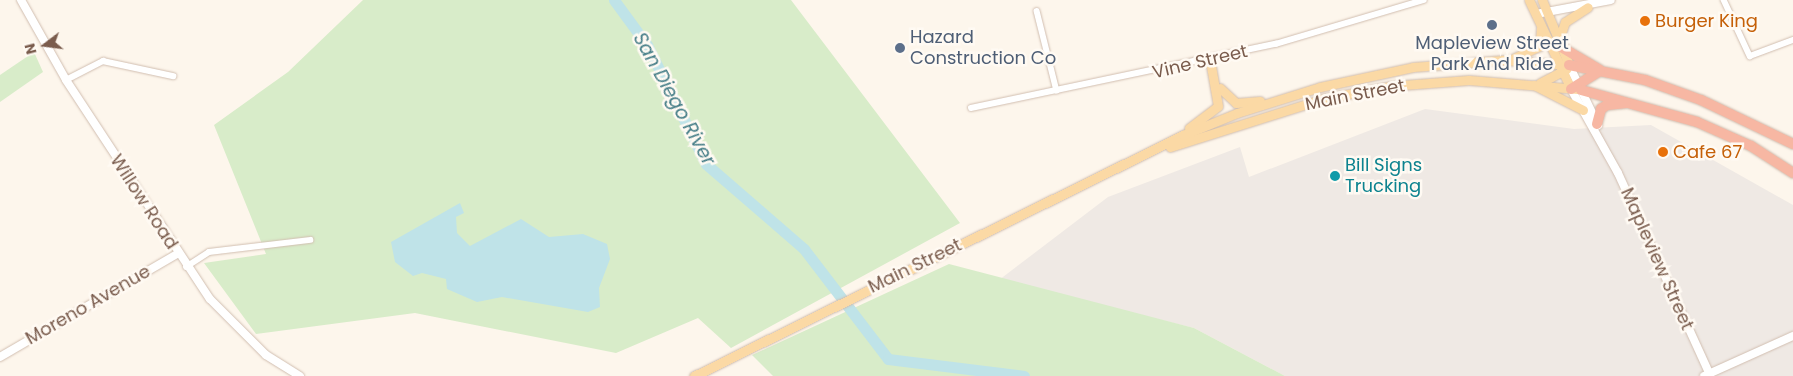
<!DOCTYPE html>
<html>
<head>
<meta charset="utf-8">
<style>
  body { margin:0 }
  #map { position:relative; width:1793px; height:376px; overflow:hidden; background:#fdf6ec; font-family:Poppins,sans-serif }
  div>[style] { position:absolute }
  .industrial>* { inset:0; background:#efe9e4 }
  .green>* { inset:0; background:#d8ecc9 }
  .water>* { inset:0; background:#bfe3e8 }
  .river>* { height:11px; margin:-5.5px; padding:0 5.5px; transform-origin:5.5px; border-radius:5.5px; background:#bfe3e8 }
  .roads { filter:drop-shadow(0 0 1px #d1beb0) drop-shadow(0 0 1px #d1beb0) }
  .street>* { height:5.5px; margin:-2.75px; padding:0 2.75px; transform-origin:2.75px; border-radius:2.75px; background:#fff }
  .secondary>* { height:8px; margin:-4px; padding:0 4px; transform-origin:4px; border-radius:4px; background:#fff }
  .primary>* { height:9px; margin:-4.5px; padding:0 4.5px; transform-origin:4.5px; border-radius:4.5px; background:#fbd9a5 }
  .highway>* { height:10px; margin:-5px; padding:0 5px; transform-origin:5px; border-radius:5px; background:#f7b7a3 }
  .dots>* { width:14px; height:14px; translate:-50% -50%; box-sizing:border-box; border:2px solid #fffaf3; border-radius:50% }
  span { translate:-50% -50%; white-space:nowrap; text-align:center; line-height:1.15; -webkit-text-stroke:5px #fffaf3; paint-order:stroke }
  .food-label { font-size:18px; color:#c56008 }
  .left { translate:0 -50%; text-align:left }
  .service-label { font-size:18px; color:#4e5e75 }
  .street-label { font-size:18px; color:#7a5c4d }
  .culture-label { font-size:18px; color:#0d838f }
  .water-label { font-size:19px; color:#437c86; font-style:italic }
  .north { position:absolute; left:20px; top:20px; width:50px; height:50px; -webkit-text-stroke:4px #fffaf3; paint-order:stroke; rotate:255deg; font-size:14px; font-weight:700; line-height:20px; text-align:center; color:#7a5c4d }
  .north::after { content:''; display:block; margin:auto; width:18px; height:22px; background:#7a5c4d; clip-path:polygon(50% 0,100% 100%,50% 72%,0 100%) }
</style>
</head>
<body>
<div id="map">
  <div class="industrial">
    <i style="clip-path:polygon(1425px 109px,1574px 129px,1651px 125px,1793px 205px,1793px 376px,1285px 376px,1194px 328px,999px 280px,1108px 197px,1240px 147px,1249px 177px)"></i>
  </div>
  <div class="green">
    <i style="clip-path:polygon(363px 0,791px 0,960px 223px,731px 348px,698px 318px,616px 353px,415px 313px,256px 334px,204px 263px,266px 254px,214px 125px,288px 72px)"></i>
    <i style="clip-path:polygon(34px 52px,43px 72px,0 102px,0 75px)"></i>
    <i style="clip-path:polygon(949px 264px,1194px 328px,1285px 376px,773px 376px,752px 355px)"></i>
  </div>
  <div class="water">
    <i style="clip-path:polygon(460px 203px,464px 213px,456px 217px,457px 233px,470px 246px,521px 219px,549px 237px,583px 234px,607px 244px,610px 259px,599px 288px,600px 307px,588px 312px,502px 297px,477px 302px,447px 289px,446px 279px,422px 273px,413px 276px,395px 262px,391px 242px)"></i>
  </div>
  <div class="river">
    <i style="left:614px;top:0;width:56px;rotate:53.7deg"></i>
    <i style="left:647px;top:45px;width:133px;rotate:63.6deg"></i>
    <i style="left:706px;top:164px;width:130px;rotate:40.9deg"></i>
    <i style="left:804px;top:249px;width:138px;rotate:52.6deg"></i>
    <i style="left:888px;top:359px;width:137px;rotate:7.1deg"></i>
  </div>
  <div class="roads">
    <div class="street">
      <i style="left:1724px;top:0;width:62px;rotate:65.1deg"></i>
      <i style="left:1750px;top:56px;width:46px;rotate:-20.4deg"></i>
      <i style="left:1037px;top:11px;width:82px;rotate:76deg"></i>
      <i style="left:66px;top:80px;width:42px;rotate:-27.2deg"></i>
      <i style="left:103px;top:61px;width:72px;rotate:12.1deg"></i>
      <i style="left:971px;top:108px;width:312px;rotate:-11.9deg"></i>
      <i style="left:1276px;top:44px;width:154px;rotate:-16.6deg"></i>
      <i style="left:186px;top:267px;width:27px;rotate:-33deg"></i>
      <i style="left:209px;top:252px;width:102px;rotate:-6.8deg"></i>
    </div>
    <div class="secondary">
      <i style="left:21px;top:0;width:92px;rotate:60.6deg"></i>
      <i style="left:66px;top:80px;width:262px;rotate:56.7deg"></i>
      <i style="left:210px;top:299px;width:79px;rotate:45deg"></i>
      <i style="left:266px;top:355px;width:40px;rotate:32deg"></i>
      <i style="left:1536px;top:14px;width:76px;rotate:-10.6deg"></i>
      <i style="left:1569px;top:65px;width:67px;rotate:64.2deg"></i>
      <i style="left:1571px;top:89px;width:96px;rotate:60.8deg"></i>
      <i style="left:1618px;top:173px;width:220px;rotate:65.5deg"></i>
      <i style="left:0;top:357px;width:205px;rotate:-30.2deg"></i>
      <i style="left:1704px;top:376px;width:98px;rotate:-24.2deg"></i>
    </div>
    <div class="primary">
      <i style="left:1529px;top:0;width:98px;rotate:64.7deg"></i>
      <i style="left:1542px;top:0;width:70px;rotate:67.4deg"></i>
      <i style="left:1558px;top:42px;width:21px;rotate:-71deg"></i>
      <i style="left:1565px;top:22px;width:27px;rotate:-33deg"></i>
      <i style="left:1514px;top:58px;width:29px;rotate:-25deg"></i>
      <i style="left:1540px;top:46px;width:18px;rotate:-87deg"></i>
      <i style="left:1540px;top:83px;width:30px;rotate:-28deg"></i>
      <i style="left:1534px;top:85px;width:55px;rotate:27deg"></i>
      <i style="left:1220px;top:88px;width:22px;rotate:43deg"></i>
      <i style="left:1236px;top:103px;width:24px;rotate:-5deg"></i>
      <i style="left:1189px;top:128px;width:36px;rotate:-37deg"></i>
      <i style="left:1218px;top:106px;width:47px;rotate:-99.9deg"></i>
      <i style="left:1170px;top:147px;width:159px;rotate:-17.5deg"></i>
      <i style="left:1322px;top:99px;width:69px;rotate:-10.8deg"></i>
      <i style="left:1390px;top:86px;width:79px;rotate:-4.3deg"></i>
      <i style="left:1469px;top:80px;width:109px;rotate:4.7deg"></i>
      <i style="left:694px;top:376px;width:545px;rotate:-26.24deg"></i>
      <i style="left:1183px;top:135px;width:58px;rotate:-22.2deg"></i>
      <i style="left:1237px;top:113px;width:87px;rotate:-17.4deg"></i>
      <i style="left:1320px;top:87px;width:95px;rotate:-12.1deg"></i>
      <i style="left:1413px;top:67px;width:91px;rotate:-4.4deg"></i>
      <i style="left:1504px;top:60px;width:65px;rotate:4.4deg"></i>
    </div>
    <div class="highway">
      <i style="left:1561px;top:47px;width:45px;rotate:30.5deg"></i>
      <i style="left:1569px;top:65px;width:77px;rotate:11.2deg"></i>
      <i style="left:1645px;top:80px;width:59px;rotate:19.7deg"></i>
      <i style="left:1701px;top:100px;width:102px;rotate:25.6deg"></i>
      <i style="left:1571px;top:89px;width:34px;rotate:-32deg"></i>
      <i style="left:1581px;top:90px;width:120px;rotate:15.4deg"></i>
      <i style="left:1697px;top:122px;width:59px;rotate:24deg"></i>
      <i style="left:1751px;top:146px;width:50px;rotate:32.7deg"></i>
      <i style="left:1597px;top:124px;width:16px;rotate:-75deg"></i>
      <i style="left:1601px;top:109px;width:7px;rotate:-34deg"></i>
      <i style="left:1607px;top:105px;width:19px;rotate:-6deg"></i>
    </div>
  </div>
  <div class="dots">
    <i style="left:1645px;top:21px;background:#e8710a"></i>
    <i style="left:1492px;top:25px;background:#5c6f8a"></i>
    <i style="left:900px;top:48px;background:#5c6f8a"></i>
    <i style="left:1663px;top:152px;background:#e8710a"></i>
    <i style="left:1335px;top:176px;background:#0f9aa8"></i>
  </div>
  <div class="food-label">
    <span class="left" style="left:1655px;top:21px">Burger King</span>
    <span class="left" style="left:1673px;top:152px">Cafe 67</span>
  </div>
  <div class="service-label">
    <span class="left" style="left:910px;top:48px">Hazard<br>Construction Co</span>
    <span style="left:1492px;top:54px">Mapleview Street<br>Park And Ride</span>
  </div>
  <div class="street-label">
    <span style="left:1200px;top:62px;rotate:-13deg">Vine Street</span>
    <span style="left:1355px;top:95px;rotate:-11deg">Main Street</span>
    <span style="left:144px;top:202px;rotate:57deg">Willow Road</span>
    <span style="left:1657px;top:259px;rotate:66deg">Mapleview Street</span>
    <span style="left:915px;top:266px;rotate:-26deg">Main Street</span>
    <span style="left:88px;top:305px;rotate:-30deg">Moreno Avenue</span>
  </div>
  <div class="culture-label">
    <span class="left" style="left:1345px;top:176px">Bill Signs<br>Trucking</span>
  </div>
  <div class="water-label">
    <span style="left:674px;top:99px;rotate:61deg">San Diego River</span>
  </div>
  <div class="north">N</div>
</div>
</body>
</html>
